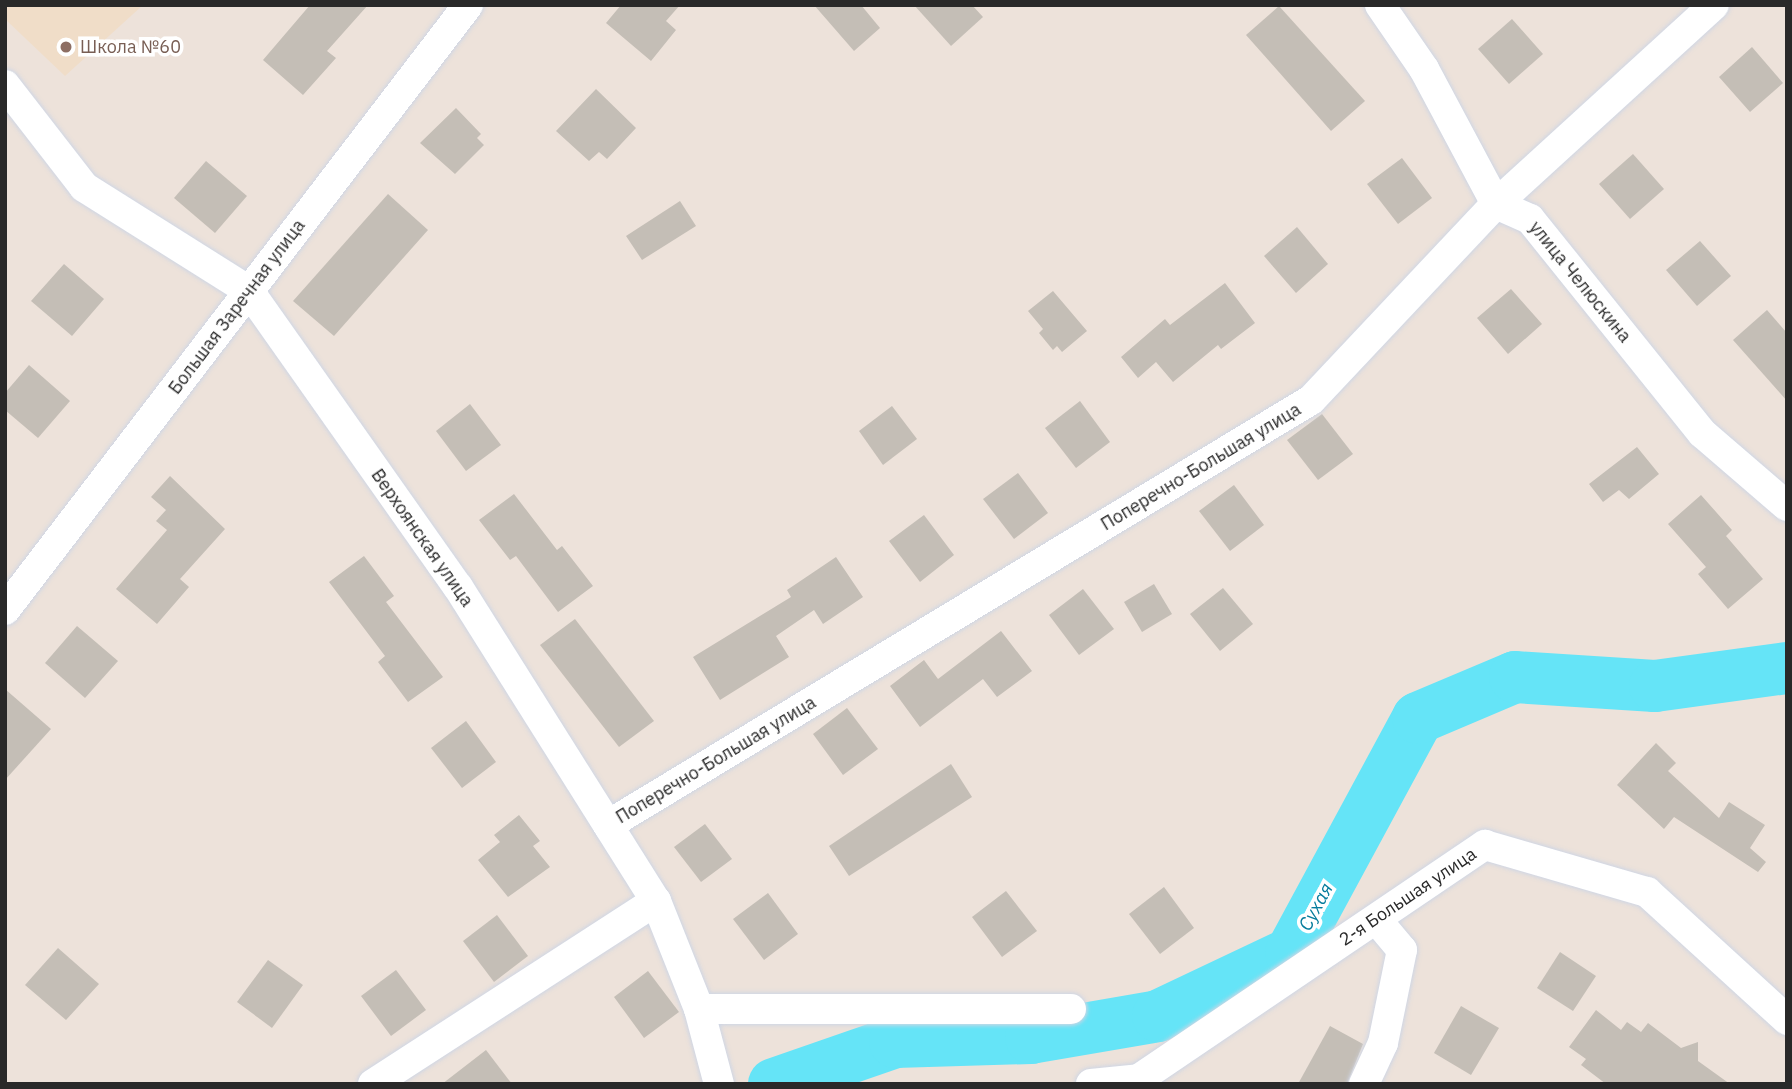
<!DOCTYPE html>
<html>
<head>
<meta charset="utf-8">
<style>
  body { margin:0 }
  #map { position:relative; width:1792px; height:1089px; overflow:hidden; background:#ede2da; font-family:"IBM Plex Sans",sans-serif }
  div>[style] { position:absolute }
  .education>* { inset:0; background:#f0ddc8 }
  .river>* { height:52px; margin:-26px; padding:0 26px; transform-origin:26px; border-radius:26px; background:#65e4f7 }
  .building>* { inset:0; background:#c4beb6 }
  .roads { filter:drop-shadow(0 0 2px #cfd6e4) drop-shadow(0 0 2px #cfd6e4) }
  .minor>* { height:30px; margin:-15px; padding:0 15px; transform-origin:15px; border-radius:15px; background:#fff }
  .dots>* { width:19px; height:19px; translate:-50% -50%; box-sizing:border-box; border:4px solid #fff; border-radius:50% }
  span { translate:-50% -50%; white-space:nowrap; text-align:center; line-height:1.15; -webkit-text-stroke:7px #fff; paint-order:stroke }
  .education-label { font-size:18px; color:#785e54 }
  .left { translate:0 -50%; text-align:left }
  .street-label { font-size:18px; color:#292929 }
  .water-label { font-size:19px; color:#057c9c; font-style:italic }
  .frame { position:absolute; inset:0; border:7px solid #292929; pointer-events:none }
</style>
</head>
<body>
<div id="map">
  <div class="education">
    <i style="clip-path:polygon(5px 5px,143px 5px,65px 76px,5px 19px)"></i>
  </div>
  <div class="river">
    <i style="left:774px;top:1084px;width:128px;rotate:-19.1deg"></i>
    <i style="left:895px;top:1042px;width:136px;rotate:-1.7deg"></i>
    <i style="left:1031px;top:1038px;width:129px;rotate:-9.8deg"></i>
    <i style="left:1158px;top:1016px;width:147px;rotate:-25.3deg"></i>
    <i style="left:1291px;top:953px;width:267px;rotate:-61.6deg"></i>
    <i style="left:1418px;top:718px;width:105px;rotate:-22.9deg"></i>
    <i style="left:1515px;top:677px;width:140px;rotate:3.7deg"></i>
    <i style="left:1655px;top:686px;width:133px;rotate:-7.8deg"></i>
  </div>
  <div class="building">
    <i style="clip-path:polygon(310px 5px,368px 5px,327px 51px,336px 58px,303px 95px,263px 60px)"></i>
    <i style="clip-path:polygon(621px 5px,680px 5px,666px 21px,676px 30px,651px 61px,606px 23px)"></i>
    <i style="clip-path:polygon(814px 5px,861px 5px,880px 28px,854px 51px)"></i>
    <i style="clip-path:polygon(914px 5px,972px 5px,983px 17px,951px 46px)"></i>
    <i style="clip-path:polygon(1279px 6px,1365px 101px,1331px 131px,1246px 35px)"></i>
    <i style="clip-path:polygon(1512px 19px,1543px 54px,1509px 84px,1478px 49px)"></i>
    <i style="clip-path:polygon(1752px 47px,1783px 83px,1750px 112px,1719px 77px)"></i>
    <i style="clip-path:polygon(596px 89px,636px 128px,607px 159px,599px 152px,589px 161px,556px 131px)"></i>
    <i style="clip-path:polygon(456px 108px,481px 134px,477px 138px,484px 145px,455px 174px,420px 143px)"></i>
    <i style="clip-path:polygon(1633px 154px,1664px 189px,1630px 219px,1599px 184px)"></i>
    <i style="clip-path:polygon(1402px 158px,1432px 198px,1398px 224px,1367px 184px)"></i>
    <i style="clip-path:polygon(206px 161px,247px 196px,215px 233px,174px 198px)"></i>
    <i style="clip-path:polygon(388px 194px,428px 230px,334px 336px,293px 301px)"></i>
    <i style="clip-path:polygon(680px 201px,696px 226px,642px 260px,626px 236px)"></i>
    <i style="clip-path:polygon(1297px 227px,1328px 264px,1296px 293px,1264px 256px)"></i>
    <i style="clip-path:polygon(1700px 241px,1731px 276px,1697px 306px,1666px 270px)"></i>
    <i style="clip-path:polygon(64px 264px,104px 299px,72px 336px,31px 301px)"></i>
    <i style="clip-path:polygon(1225px 283px,1255px 323px,1221px 349px,1218px 345px,1173px 382px,1156px 362px,1138px 378px,1121px 357px,1165px 319px,1170px 325px)"></i>
    <i style="clip-path:polygon(1511px 289px,1542px 324px,1508px 354px,1477px 318px)"></i>
    <i style="clip-path:polygon(1053px 291px,1087px 331px,1062px 352px,1057px 346px,1053px 350px,1039px 333px,1043px 329px,1028px 311px)"></i>
    <i style="clip-path:polygon(1767px 310px,1787px 333px,1787px 401px,1733px 340px)"></i>
    <i style="clip-path:polygon(29px 365px,70px 401px,38px 438px,5px 410px,5px 393px)"></i>
    <i style="clip-path:polygon(1080px 401px,1110px 442px,1076px 468px,1045px 428px)"></i>
    <i style="clip-path:polygon(470px 404px,501px 445px,466px 471px,436px 431px)"></i>
    <i style="clip-path:polygon(892px 406px,917px 439px,883px 465px,859px 431px)"></i>
    <i style="clip-path:polygon(1322px 414px,1353px 454px,1318px 480px,1287px 440px)"></i>
    <i style="clip-path:polygon(1637px 447px,1659px 474px,1629px 499px,1619px 490px,1603px 502px,1589px 484px)"></i>
    <i style="clip-path:polygon(1018px 473px,1048px 513px,1014px 539px,983px 499px)"></i>
    <i style="clip-path:polygon(170px 476px,225px 529px,180px 579px,189px 587px,157px 624px,116px 589px,167px 530px,156px 521px,166px 510px,151px 497px)"></i>
    <i style="clip-path:polygon(1234px 485px,1264px 525px,1230px 551px,1199px 511px)"></i>
    <i style="clip-path:polygon(514px 494px,557px 550px,562px 546px,593px 586px,558px 612px,516px 556px,510px 560px,479px 520px)"></i>
    <i style="clip-path:polygon(1701px 495px,1732px 530px,1726px 536px,1763px 579px,1728px 609px,1698px 574px,1706px 567px,1668px 524px)"></i>
    <i style="clip-path:polygon(924px 515px,954px 555px,920px 582px,889px 541px)"></i>
    <i style="clip-path:polygon(364px 556px,394px 596px,386px 602px,443px 677px,408px 702px,378px 662px,385px 656px,329px 582px)"></i>
    <i style="clip-path:polygon(836px 557px,863px 597px,823px 624px,814px 610px,776px 636px,789px 657px,720px 700px,693px 657px,791px 597px,787px 590px)"></i>
    <i style="clip-path:polygon(1154px 584px,1172px 614px,1142px 632px,1124px 602px)"></i>
    <i style="clip-path:polygon(1223px 588px,1253px 624px,1220px 651px,1190px 614px)"></i>
    <i style="clip-path:polygon(1083px 589px,1114px 629px,1079px 655px,1049px 615px)"></i>
    <i style="clip-path:polygon(575px 619px,654px 721px,619px 747px,540px 645px)"></i>
    <i style="clip-path:polygon(77px 626px,118px 661px,85px 698px,45px 663px)"></i>
    <i style="clip-path:polygon(1001px 631px,1032px 671px,997px 697px,983px 679px,920px 727px,890px 686px,924px 660px,938px 679px)"></i>
    <i style="clip-path:polygon(5px 689px,51px 729px,5px 780px)"></i>
    <i style="clip-path:polygon(847px 708px,878px 749px,843px 775px,813px 734px)"></i>
    <i style="clip-path:polygon(466px 721px,496px 762px,462px 788px,431px 748px)"></i>
    <i style="clip-path:polygon(1656px 743px,1676px 763px,1668px 771px,1719px 818px,1729px 802px,1765px 825px,1750px 848px,1766px 862px,1758px 872px,1674px 817px,1664px 829px,1617px 785px)"></i>
    <i style="clip-path:polygon(951px 764px,972px 797px,849px 876px,829px 846px)"></i>
    <i style="clip-path:polygon(519px 815px,540px 841px,533px 846px,550px 867px,508px 897px,478px 860px,500px 842px,494px 835px)"></i>
    <i style="clip-path:polygon(705px 824px,732px 859px,701px 882px,674px 847px)"></i>
    <i style="clip-path:polygon(1164px 887px,1194px 928px,1160px 954px,1129px 914px)"></i>
    <i style="clip-path:polygon(1006px 891px,1037px 931px,1002px 957px,972px 917px)"></i>
    <i style="clip-path:polygon(768px 893px,798px 934px,764px 960px,733px 919px)"></i>
    <i style="clip-path:polygon(497px 915px,528px 956px,494px 982px,463px 941px)"></i>
    <i style="clip-path:polygon(58px 948px,99px 984px,66px 1020px,25px 985px)"></i>
    <i style="clip-path:polygon(1560px 952px,1596px 976px,1573px 1011px,1537px 988px)"></i>
    <i style="clip-path:polygon(268px 960px,303px 985px,272px 1028px,237px 1002px)"></i>
    <i style="clip-path:polygon(396px 970px,426px 1010px,391px 1036px,361px 996px)"></i>
    <i style="clip-path:polygon(648px 971px,679px 1012px,644px 1038px,614px 997px)"></i>
    <i style="clip-path:polygon(1461px 1006px,1499px 1028px,1471px 1075px,1434px 1053px)"></i>
    <i style="clip-path:polygon(1596px 1010px,1621px 1030px,1627px 1022px,1641px 1032px,1648px 1023px,1681px 1048px,1698px 1042px,1698px 1061px,1730px 1084px,1606px 1084px,1581px 1065px,1586px 1059px,1569px 1047px)"></i>
    <i style="clip-path:polygon(1330px 1026px,1363px 1044px,1347px 1084px,1298px 1084px)"></i>
    <i style="clip-path:polygon(486px 1050px,512px 1084px,442px 1084px)"></i>
  </div>
  <div class="roads">
    <div class="minor">
      <i style="left:1380px;top:5px;width:78px;rotate:55.5deg"></i>
      <i style="left:1424px;top:69px;width:153px;rotate:61.9deg"></i>
      <i style="left:1496px;top:204px;width:37px;rotate:24deg"></i>
      <i style="left:1530px;top:219px;width:275px;rotate:51.2deg"></i>
      <i style="left:1702px;top:433px;width:112px;rotate:40.7deg"></i>
      <i style="left:5px;top:85px;width:129px;rotate:52.2deg"></i>
      <i style="left:84px;top:187px;width:195px;rotate:32.2deg"></i>
      <i style="left:249px;top:291px;width:362px;rotate:54.8deg"></i>
      <i style="left:458px;top:587px;width:371px;rotate:57.8deg"></i>
      <i style="left:656px;top:901px;width:116px;rotate:68.3deg"></i>
      <i style="left:699px;top:1009px;width:78px;rotate:75.1deg"></i>
      <i style="left:5px;top:610px;width:762px;rotate:-52.57deg"></i>
      <i style="left:608px;top:825px;width:821px;rotate:-31.16deg"></i>
      <i style="left:1311px;top:400px;width:270px;rotate:-46.7deg"></i>
      <i style="left:1496px;top:204px;width:295px;rotate:-42.4deg"></i>
      <i style="left:699px;top:1009px;width:372px"></i>
      <i style="left:373px;top:1084px;width:337px;rotate:-32.9deg"></i>
      <i style="left:1091px;top:1084px;width:48px;rotate:-5.9deg"></i>
      <i style="left:1139px;top:1079px;width:418px;rotate:-34.1deg"></i>
      <i style="left:1485px;top:845px;width:169px;rotate:16.2deg"></i>
      <i style="left:1647px;top:892px;width:190px;rotate:42.4deg"></i>
      <i style="left:1364px;top:1084px;width:45px;rotate:-65.1deg"></i>
      <i style="left:1383px;top:1043px;width:95px;rotate:-78.5deg"></i>
      <i style="left:1402px;top:950px;width:40px;rotate:-130deg"></i>
    </div>
  </div>
  <div class="dots">
    <i style="left:66px;top:47px;background:#8d6e63"></i>
  </div>
  <div class="education-label">
    <span class="left" style="left:80px;top:47px">Школа №60</span>
  </div>
  <div class="street-label">
    <span style="left:1580px;top:282px;rotate:51deg">улица Челюскина</span>
    <span style="left:237px;top:307px;rotate:-53deg">Большая Заречная улица</span>
    <span style="left:1201px;top:467px;rotate:-31deg">Поперечно-Большая улица</span>
    <span style="left:422px;top:538px;rotate:55deg">Верхоянская улица</span>
    <span style="left:716px;top:760px;rotate:-31deg">Поперечно-Большая улица</span>
    <span style="left:1408px;top:897px;rotate:-34deg">2-я Большая улица</span>
  </div>
  <div class="water-label">
    <span style="left:1316px;top:907px;rotate:-62deg">Сухая</span>
  </div>
  <div class="frame"></div>
</div>
</body>
</html>
